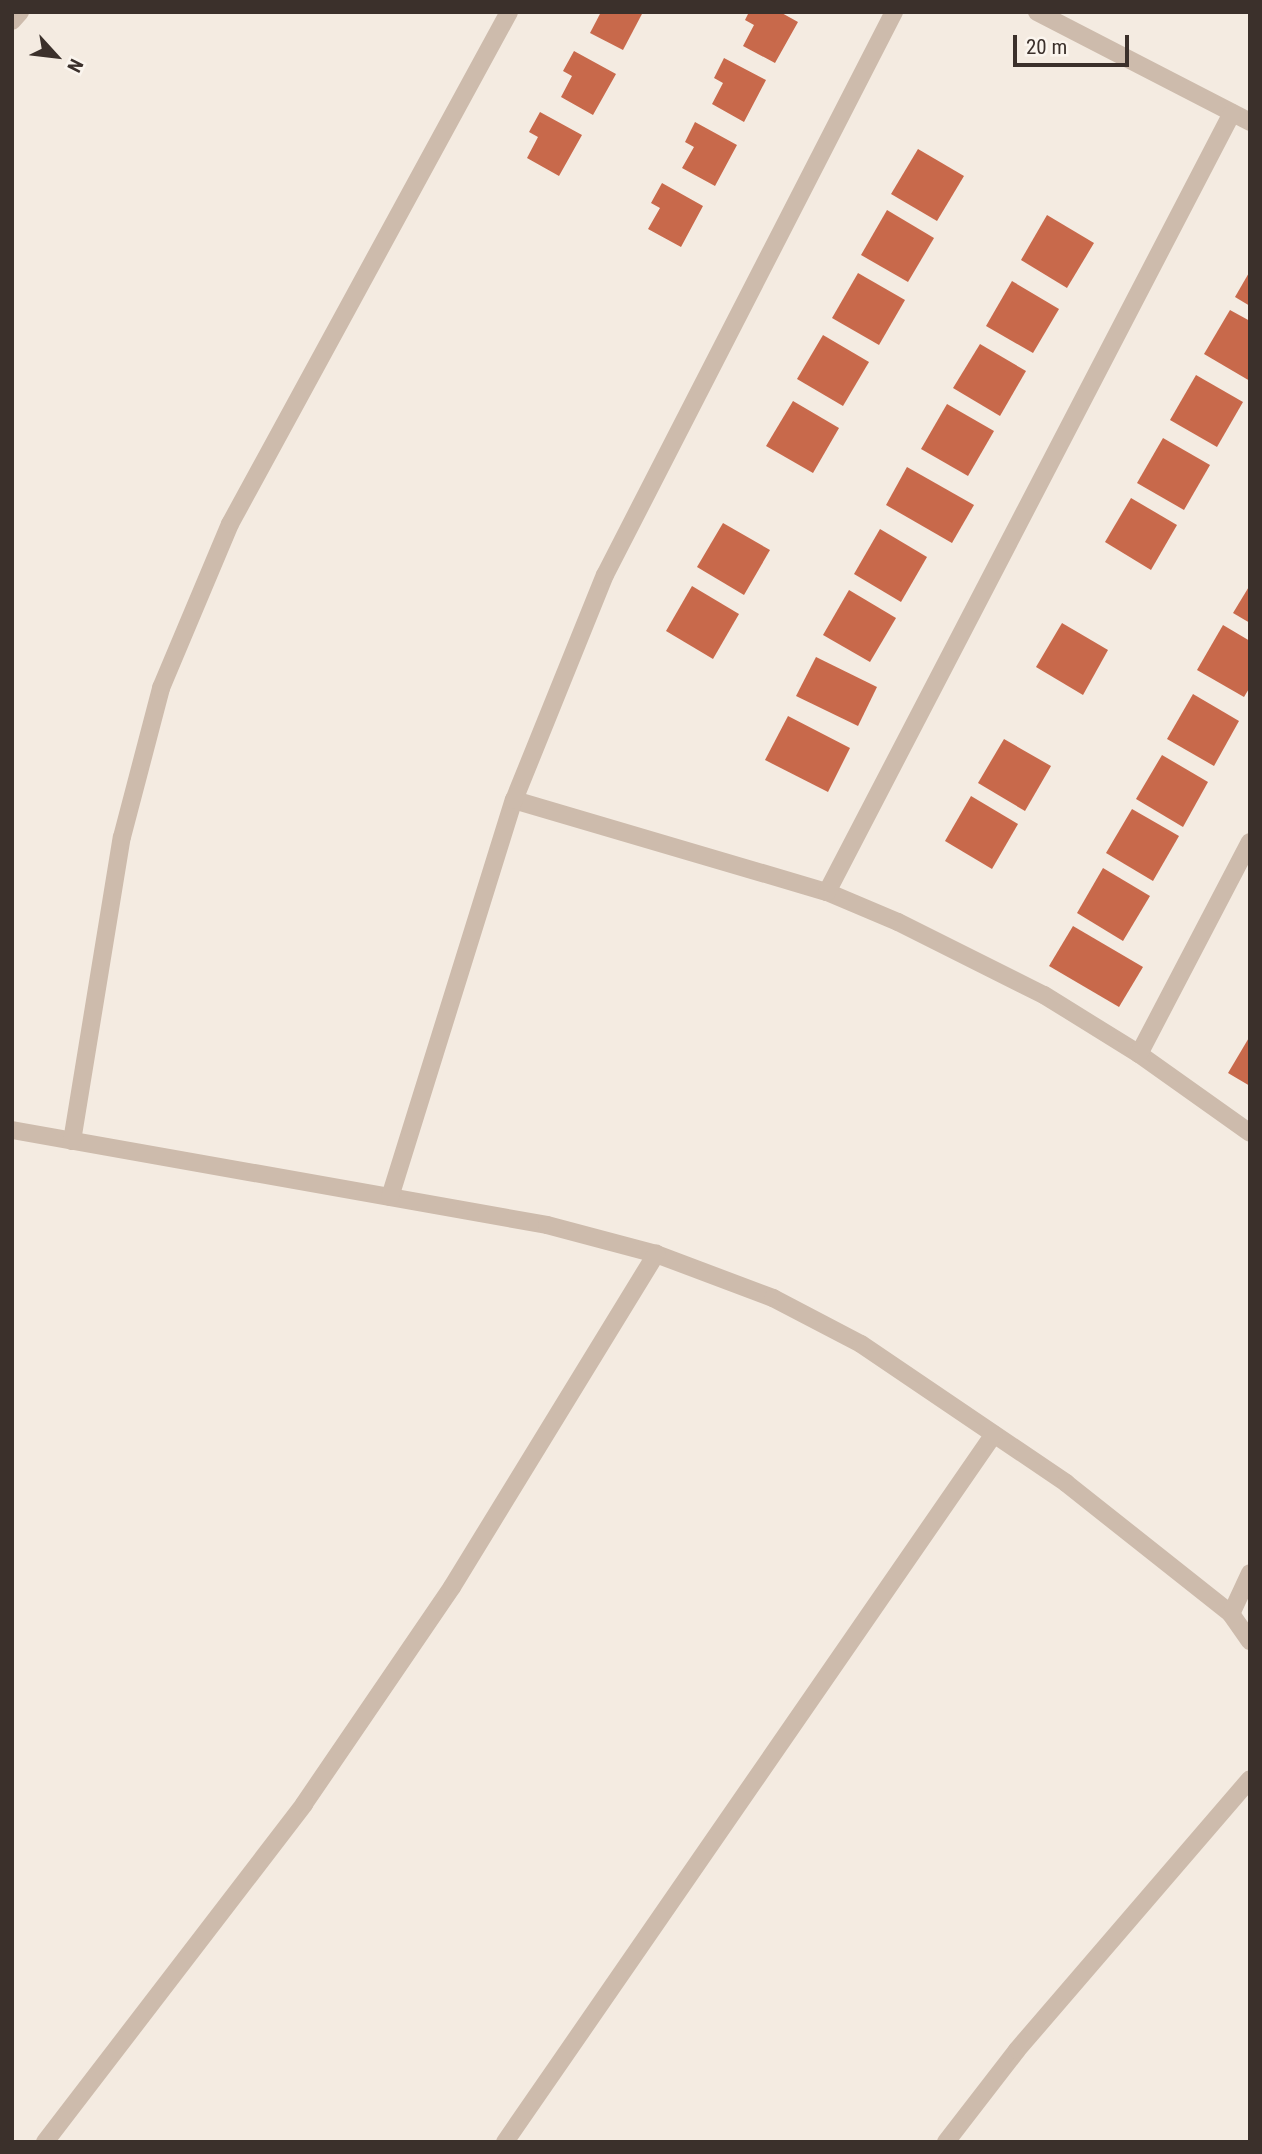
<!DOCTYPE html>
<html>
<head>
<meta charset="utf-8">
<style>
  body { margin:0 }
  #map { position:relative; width:1262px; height:2154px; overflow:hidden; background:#f4ebe1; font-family:"Roboto Condensed",sans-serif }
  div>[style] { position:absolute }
  .building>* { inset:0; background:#c8694b }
  .minor>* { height:18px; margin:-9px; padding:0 9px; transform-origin:9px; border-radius:9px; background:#cdbbac }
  span { translate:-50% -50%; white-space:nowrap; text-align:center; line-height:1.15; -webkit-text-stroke:5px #fbf5ee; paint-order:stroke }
  .frame { position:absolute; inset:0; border:14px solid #3b302b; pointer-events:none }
  .north { position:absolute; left:21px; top:21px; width:70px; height:70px; -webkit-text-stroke:5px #fbf5ee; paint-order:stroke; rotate:117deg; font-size:19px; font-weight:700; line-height:28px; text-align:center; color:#3b302b }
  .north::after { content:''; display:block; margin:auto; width:24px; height:32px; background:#3b302b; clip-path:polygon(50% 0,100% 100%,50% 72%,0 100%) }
  .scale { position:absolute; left:1013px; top:35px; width:116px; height:32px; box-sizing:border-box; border:4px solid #3b302b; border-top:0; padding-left:9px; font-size:21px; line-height:24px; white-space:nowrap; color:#3b302b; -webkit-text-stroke:5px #fbf5ee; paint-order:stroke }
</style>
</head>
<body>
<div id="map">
  <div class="building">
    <i style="clip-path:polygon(601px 12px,643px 12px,623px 50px,590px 33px)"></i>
    <i style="clip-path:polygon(749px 12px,780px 12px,798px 22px,775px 63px,743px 46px,754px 25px,745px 20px)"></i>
    <i style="clip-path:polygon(574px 51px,616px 74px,593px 115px,561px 97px,572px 76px,563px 71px)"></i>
    <i style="clip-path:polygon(724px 58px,766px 80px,744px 122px,712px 104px,723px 83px,714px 78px)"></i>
    <i style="clip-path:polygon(540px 112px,582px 135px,559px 176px,527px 158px,538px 137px,529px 132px)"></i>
    <i style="clip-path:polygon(695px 122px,737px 145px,715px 186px,682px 168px,694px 147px,685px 142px)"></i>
    <i style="clip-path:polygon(918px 149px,964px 176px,937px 221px,891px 194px)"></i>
    <i style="clip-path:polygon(662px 183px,703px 206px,681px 247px,648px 229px,660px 208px,651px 203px)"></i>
    <i style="clip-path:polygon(887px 210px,934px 238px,908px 282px,861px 255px)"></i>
    <i style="clip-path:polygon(1047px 215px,1094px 243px,1067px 288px,1021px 260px)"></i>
    <i style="clip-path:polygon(1250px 271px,1250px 306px,1235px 297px)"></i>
    <i style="clip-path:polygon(858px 273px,905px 300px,879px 345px,832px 318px)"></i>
    <i style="clip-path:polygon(1012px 281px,1059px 309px,1033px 353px,986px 326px)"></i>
    <i style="clip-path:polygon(1230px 310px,1250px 321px,1250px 381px,1204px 354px)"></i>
    <i style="clip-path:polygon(823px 335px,869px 362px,843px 406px,797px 379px)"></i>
    <i style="clip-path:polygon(980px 344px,1026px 371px,1000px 416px,953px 388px)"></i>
    <i style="clip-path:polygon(1196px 375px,1243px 402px,1217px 447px,1170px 420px)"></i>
    <i style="clip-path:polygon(793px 401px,839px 428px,813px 473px,766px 446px)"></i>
    <i style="clip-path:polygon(947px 404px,994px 431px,968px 476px,921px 449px)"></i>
    <i style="clip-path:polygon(1163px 438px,1210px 465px,1184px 510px,1137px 483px)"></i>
    <i style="clip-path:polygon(907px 467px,974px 505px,952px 543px,886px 505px)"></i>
    <i style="clip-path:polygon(1131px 498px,1177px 525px,1151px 570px,1105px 542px)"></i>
    <i style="clip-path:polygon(723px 523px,770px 550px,744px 595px,697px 567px)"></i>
    <i style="clip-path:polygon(880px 529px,927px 557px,901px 602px,854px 574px)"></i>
    <i style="clip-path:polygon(1250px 585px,1250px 623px,1233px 613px)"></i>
    <i style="clip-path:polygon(692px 586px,739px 614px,713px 659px,666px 631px)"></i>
    <i style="clip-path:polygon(849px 590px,896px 618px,870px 662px,823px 635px)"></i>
    <i style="clip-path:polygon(1062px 623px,1108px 650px,1083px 695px,1036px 667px)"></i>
    <i style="clip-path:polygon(1223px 625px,1250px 641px,1250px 687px,1244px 697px,1197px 670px)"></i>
    <i style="clip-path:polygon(816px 657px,877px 687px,858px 726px,796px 696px)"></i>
    <i style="clip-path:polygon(1193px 694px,1239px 721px,1214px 766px,1167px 739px)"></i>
    <i style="clip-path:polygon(788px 716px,850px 748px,828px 792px,765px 760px)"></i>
    <i style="clip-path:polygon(1004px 739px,1051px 766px,1025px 811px,978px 783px)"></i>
    <i style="clip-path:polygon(1162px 755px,1208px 782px,1183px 827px,1136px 799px)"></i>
    <i style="clip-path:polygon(971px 796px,1018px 824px,992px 869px,945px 841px)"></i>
    <i style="clip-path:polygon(1132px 809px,1179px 836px,1153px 881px,1106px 853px)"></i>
    <i style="clip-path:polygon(1103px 868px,1150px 896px,1123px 941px,1077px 913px)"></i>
    <i style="clip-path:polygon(1073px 926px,1143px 967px,1119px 1007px,1049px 966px)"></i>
    <i style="clip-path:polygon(1250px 1036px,1250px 1086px,1228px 1073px)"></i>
  </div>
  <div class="minor">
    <i style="left:1037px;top:12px;width:240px;rotate:27.3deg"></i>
    <i style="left:12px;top:21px;width:12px;rotate:-48deg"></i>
    <i style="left:514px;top:800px;width:326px;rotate:16.4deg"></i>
    <i style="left:827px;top:892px;width:77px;rotate:22.9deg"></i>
    <i style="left:898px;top:922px;width:163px;rotate:26.6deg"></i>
    <i style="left:1044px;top:995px;width:112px;rotate:31.8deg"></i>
    <i style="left:1139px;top:1054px;width:136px;rotate:35.4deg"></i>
    <i style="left:827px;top:892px;width:878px;rotate:-62.53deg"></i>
    <i style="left:1139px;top:1054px;width:239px;rotate:-62.4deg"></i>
    <i style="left:12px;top:1130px;width:543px;rotate:10.07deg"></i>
    <i style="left:547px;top:1225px;width:113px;rotate:14.9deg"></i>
    <i style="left:656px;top:1254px;width:125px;rotate:20.6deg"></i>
    <i style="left:773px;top:1298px;width:99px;rotate:27.6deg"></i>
    <i style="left:861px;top:1344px;width:248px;rotate:34.1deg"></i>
    <i style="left:1066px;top:1483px;width:211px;rotate:38.4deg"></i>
    <i style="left:1231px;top:1614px;width:33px;rotate:55deg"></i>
    <i style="left:72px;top:1141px;width:308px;rotate:-80.7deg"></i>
    <i style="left:122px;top:837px;width:154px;rotate:-75.3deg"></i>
    <i style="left:161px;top:688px;width:178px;rotate:-67.2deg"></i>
    <i style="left:230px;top:524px;width:583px;rotate:-61.41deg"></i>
    <i style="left:390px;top:1197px;width:416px;rotate:-72.7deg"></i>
    <i style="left:514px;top:800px;width:243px;rotate:-68deg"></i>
    <i style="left:605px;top:575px;width:633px;rotate:-62.83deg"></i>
    <i style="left:1231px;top:1614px;width:45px;rotate:-65.1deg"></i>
    <i style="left:45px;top:2142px;width:426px;rotate:-52.5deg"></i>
    <i style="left:304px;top:1804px;width:263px;rotate:-55.7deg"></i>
    <i style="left:452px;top:1587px;width:391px;rotate:-58.5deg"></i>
    <i style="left:505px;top:2142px;width:860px;rotate:-55.37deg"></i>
    <i style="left:946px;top:2142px;width:116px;rotate:-52.3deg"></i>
    <i style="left:1017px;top:2050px;width:357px;rotate:-49.3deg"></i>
  </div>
  <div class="frame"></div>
  <div class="north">N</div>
  <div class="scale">20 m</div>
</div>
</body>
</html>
